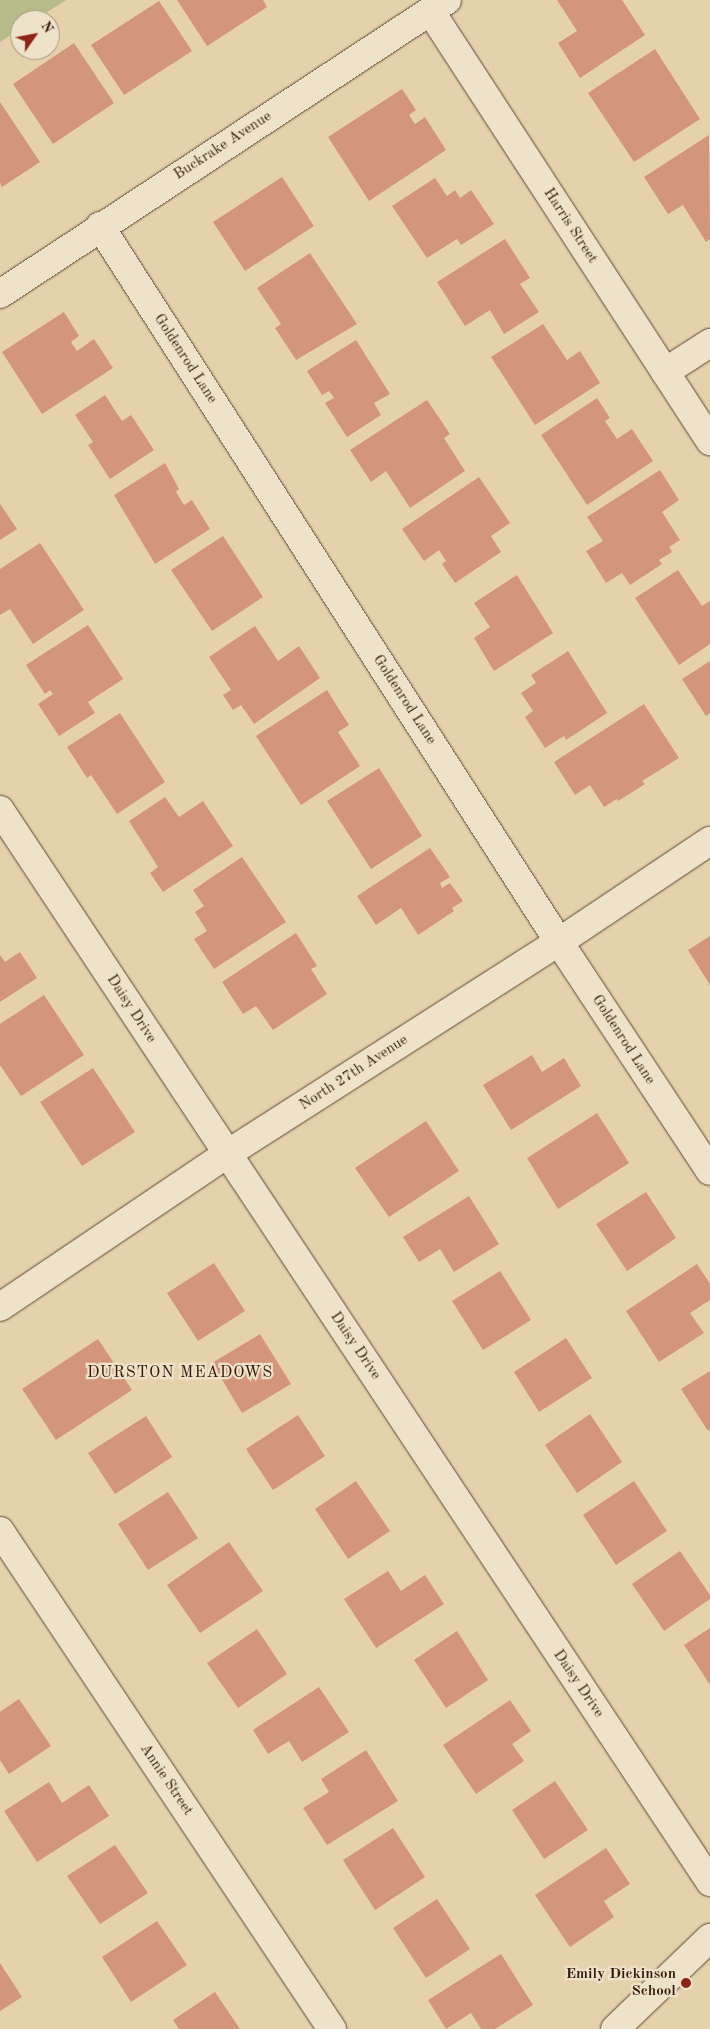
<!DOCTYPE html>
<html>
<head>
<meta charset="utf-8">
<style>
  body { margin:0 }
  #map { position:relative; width:710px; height:2029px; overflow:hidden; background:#e5d2ad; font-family:"Old Standard TT",serif }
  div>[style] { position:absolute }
  .green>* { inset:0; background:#b6bb89 }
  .building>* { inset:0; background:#d4957d }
  .roads { filter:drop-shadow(0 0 1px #614734) drop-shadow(0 0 1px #614734) }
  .minor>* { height:28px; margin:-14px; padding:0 14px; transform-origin:14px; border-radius:14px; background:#eee2ca }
  .dots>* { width:14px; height:14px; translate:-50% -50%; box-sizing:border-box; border:2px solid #eee2ca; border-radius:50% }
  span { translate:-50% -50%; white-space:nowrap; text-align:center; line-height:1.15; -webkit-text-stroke:4.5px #eee2ca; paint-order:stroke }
  .street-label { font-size:15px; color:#35190c }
  .poi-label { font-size:15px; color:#35190c; font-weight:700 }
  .right { translate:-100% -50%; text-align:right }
  .neighbourhood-label { font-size:16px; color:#35190c; letter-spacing:1px }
  .north { position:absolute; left:10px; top:10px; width:50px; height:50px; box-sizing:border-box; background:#eee2ca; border:1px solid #a4927e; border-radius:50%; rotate:57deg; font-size:14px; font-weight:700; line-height:20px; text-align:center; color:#35190c }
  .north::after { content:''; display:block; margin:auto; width:18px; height:22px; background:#8f2418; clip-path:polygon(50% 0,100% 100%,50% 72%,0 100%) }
</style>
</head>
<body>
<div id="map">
  <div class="green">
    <i style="clip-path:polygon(0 0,66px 0,35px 20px,20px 20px,20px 29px,0 42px)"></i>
  </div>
  <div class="building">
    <i style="clip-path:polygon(177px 0,263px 0,267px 7px,207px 46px)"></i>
    <i style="clip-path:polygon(557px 0,622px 0,645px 35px,580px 78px,558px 43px,577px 31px)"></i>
    <i style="clip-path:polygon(159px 1px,192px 51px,124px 95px,91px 45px)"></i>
    <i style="clip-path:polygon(74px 43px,114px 103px,53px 144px,13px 84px)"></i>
    <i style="clip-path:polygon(655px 49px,700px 119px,634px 162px,588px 93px)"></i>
    <i style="clip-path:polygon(402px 89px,416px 110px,409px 115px,415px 124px,425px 117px,446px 150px,369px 201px,328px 137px)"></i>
    <i style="clip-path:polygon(0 102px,40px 162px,2px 187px,0 183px)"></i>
    <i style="clip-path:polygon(709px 135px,710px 239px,706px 242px,683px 205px,668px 214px,644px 177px)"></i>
    <i style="clip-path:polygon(282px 177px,314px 226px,245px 271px,213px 222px)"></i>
    <i style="clip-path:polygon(435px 178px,447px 196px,455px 190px,460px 198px,471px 190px,494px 224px,461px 245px,457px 239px,427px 258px,392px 206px)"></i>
    <i style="clip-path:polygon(505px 239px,530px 278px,520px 284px,539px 312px,504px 334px,490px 310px,465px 326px,437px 282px)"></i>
    <i style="clip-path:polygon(310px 253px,357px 324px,296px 360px,275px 328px,281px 324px,257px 288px)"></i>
    <i style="clip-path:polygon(64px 312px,79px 336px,71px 342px,77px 351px,94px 339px,113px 368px,42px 414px,2px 352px)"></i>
    <i style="clip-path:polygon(543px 324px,567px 360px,580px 351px,600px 383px,535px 425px,491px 357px)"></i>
    <i style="clip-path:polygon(356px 340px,390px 394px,374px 403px,381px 415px,347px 437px,325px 403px,334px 398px,329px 391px,322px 395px,307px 371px)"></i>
    <i style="clip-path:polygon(105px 395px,122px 421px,131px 415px,154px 450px,110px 479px,88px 445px,93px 442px,75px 415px)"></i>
    <i style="clip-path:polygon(597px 398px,610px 418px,605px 421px,617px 439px,632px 429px,653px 461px,587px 505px,541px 435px)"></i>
    <i style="clip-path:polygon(427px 400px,450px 434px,444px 438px,465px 471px,410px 508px,386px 471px,371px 482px,350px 450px)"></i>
    <i style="clip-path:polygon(165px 463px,179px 489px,176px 492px,184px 505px,192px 500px,210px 529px,155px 564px,114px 495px)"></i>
    <i style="clip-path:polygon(660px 470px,679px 500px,662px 512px,680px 540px,669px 547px,672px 552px,659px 560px,662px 564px,630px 585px,622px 573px,606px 583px,586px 551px,603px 541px,587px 517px)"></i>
    <i style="clip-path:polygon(479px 477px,510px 523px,491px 536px,501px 552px,455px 583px,442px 564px,446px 561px,439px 550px,424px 561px,402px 529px)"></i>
    <i style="clip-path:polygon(0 504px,17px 529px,0 540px)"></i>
    <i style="clip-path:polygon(223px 536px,263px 597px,212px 631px,171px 570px)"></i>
    <i style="clip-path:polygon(40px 543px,84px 610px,33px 644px,10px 609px,0 615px,0 569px)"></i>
    <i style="clip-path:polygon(678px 570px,702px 606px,710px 601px,710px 644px,679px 665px,635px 598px)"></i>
    <i style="clip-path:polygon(517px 575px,553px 633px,494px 671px,474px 638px,490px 627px,474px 603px)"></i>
    <i style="clip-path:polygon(88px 625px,123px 679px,88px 702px,95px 713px,59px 736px,38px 704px,53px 694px,50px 690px,45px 694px,26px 665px)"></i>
    <i style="clip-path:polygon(255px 626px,278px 661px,299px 646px,320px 678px,254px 724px,241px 705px,233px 710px,223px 695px,231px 690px,209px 657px)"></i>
    <i style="clip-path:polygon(568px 651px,607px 713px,566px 740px,564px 736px,545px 748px,525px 717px,533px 711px,521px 693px,536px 683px,531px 675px)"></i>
    <i style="clip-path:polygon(710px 661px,710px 713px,706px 716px,682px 679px)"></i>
    <i style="clip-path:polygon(327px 690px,349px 725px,338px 732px,360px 766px,301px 805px,256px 736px)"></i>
    <i style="clip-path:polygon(644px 704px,679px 758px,642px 781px,645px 784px,618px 801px,617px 799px,604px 807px,590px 785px,575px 795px,554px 762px)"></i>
    <i style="clip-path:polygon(120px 713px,165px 782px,117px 814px,91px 775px,87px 778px,67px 747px)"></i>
    <i style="clip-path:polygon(379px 768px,422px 836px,371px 869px,327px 801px)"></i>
    <i style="clip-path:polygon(165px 797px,179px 817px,203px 801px,233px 846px,163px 892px,150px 873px,158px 867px,129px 821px)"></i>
    <i style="clip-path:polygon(430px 848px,450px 877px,440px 883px,442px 888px,450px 883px,463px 901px,452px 908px,454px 911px,418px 935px,401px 908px,376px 925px,357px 896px)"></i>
    <i style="clip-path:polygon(242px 857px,286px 922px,214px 969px,194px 939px,207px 931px,195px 912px,204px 906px,193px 890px)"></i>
    <i style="clip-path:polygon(296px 933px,317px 966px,311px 969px,327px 994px,273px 1030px,256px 1006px,243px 1014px,222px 982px)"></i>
    <i style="clip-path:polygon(710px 936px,710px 985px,688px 950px)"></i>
    <i style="clip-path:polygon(20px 952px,37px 978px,0 1002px,0 955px,5px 962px)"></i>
    <i style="clip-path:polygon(44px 995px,84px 1055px,21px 1096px,0 1065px,0 1024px)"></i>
    <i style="clip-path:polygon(532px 1055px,542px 1072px,564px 1058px,581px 1086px,511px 1130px,483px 1085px)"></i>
    <i style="clip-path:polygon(93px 1068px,135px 1132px,82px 1166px,40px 1102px)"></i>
    <i style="clip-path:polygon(597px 1113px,629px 1163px,558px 1209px,527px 1158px)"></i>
    <i style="clip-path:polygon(426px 1121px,459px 1171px,389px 1217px,355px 1168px)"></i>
    <i style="clip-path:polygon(646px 1192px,676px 1238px,627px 1271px,596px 1224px)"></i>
    <i style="clip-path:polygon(469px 1196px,499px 1244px,454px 1272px,440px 1249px,419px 1262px,403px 1237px)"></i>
    <i style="clip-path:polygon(214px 1263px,245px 1311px,198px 1341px,167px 1293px)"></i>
    <i style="clip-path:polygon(697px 1264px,710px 1284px,710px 1300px,690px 1313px,704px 1333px,659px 1362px,626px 1311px)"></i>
    <i style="clip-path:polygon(500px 1271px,531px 1320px,483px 1350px,452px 1301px)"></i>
    <i style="clip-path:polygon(260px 1334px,291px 1384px,242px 1413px,212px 1363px)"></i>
    <i style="clip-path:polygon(566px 1338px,592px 1378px,539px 1412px,514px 1372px)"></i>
    <i style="clip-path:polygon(98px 1339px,132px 1390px,56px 1440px,22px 1389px)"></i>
    <i style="clip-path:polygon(710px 1371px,710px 1429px,708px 1431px,681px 1389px)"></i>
    <i style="clip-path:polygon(590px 1414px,622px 1462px,577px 1493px,545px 1445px)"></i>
    <i style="clip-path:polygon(298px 1415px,325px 1456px,273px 1490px,246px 1449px)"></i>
    <i style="clip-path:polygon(146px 1416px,172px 1457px,115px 1494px,88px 1453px)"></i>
    <i style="clip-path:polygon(356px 1481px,390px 1531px,348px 1559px,315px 1509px)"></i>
    <i style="clip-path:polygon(634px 1481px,667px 1531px,616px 1565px,583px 1515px)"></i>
    <i style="clip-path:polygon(168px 1492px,198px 1538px,148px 1570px,118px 1524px)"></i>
    <i style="clip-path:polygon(229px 1542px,263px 1591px,200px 1633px,167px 1585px)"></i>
    <i style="clip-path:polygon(680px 1551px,710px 1595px,710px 1599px,664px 1631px,632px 1584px)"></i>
    <i style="clip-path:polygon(388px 1571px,401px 1591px,425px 1575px,444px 1604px,376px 1648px,344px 1599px)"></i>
    <i style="clip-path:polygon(710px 1628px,710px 1685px,684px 1645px)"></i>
    <i style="clip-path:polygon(257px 1629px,287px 1674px,238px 1708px,207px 1663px)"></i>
    <i style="clip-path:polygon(457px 1631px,488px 1680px,446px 1708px,414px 1660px)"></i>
    <i style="clip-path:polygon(319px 1687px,349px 1732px,302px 1762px,289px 1741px,268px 1754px,253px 1730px)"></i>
    <i style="clip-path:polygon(19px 1699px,51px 1746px,9px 1774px,0 1760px,0 1712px)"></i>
    <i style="clip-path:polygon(510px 1700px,531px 1731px,512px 1744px,524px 1761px,476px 1794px,443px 1745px)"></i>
    <i style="clip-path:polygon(366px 1750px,398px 1801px,327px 1845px,303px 1808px,329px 1792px,321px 1779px)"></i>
    <i style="clip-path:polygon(555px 1781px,588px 1830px,544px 1859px,512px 1810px)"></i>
    <i style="clip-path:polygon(49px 1782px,62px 1803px,89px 1785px,109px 1816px,37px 1862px,4px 1811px)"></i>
    <i style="clip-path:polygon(393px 1828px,425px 1877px,375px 1910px,343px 1860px)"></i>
    <i style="clip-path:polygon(115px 1845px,148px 1893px,100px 1924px,67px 1876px)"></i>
    <i style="clip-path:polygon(606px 1848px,630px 1884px,604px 1901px,614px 1917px,570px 1947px,535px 1895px)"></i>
    <i style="clip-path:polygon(437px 1899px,470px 1949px,426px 1978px,393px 1928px)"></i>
    <i style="clip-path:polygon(157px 1921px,187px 1965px,131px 2002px,102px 1957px)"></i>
    <i style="clip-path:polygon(501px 1954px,533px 2005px,495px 2029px,481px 2029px,471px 2013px,446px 2029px,428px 2000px)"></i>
    <i style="clip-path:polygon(0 1963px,22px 1997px,0 2011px)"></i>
    <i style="clip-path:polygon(215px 1992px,240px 2029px,179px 2029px,173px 2020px)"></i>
  </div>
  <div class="roads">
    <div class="minor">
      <i style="left:431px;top:12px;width:512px;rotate:56.96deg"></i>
      <i style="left:100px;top:226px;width:850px;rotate:57.34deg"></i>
      <i style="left:559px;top:942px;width:274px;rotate:56.6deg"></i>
      <i style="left:0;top:294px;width:535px;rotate:-33.33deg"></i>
      <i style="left:665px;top:372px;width:54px;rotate:-32.8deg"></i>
      <i style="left:0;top:810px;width:1286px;rotate:56.48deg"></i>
      <i style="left:0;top:1307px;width:274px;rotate:-34deg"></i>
      <i style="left:227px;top:1154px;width:394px;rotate:-32.6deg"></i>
      <i style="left:559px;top:942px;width:182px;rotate:-33.8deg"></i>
      <i style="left:0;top:1531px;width:599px;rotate:56.31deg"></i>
      <i style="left:615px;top:2029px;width:132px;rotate:-43.8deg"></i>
    </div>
  </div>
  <div class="dots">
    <i style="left:686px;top:1983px;background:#8f2418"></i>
  </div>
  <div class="street-label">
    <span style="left:223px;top:146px;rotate:-33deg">Buckrake Avenue</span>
    <span style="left:570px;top:226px;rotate:57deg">Harris Street</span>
    <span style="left:185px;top:359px;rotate:57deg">Goldenrod Lane</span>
    <span style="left:404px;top:700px;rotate:57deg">Goldenrod Lane</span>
    <span style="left:131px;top:1009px;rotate:57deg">Daisy Drive</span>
    <span style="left:623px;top:1040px;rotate:57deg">Goldenrod Lane</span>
    <span style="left:354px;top:1073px;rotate:-33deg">North 27th Avenue</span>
    <span style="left:355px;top:1346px;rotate:56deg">Daisy Drive</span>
    <span style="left:578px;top:1684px;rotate:56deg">Daisy Drive</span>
    <span style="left:166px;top:1780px;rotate:56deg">Annie Street</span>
  </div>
  <div class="poi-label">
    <span class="right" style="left:676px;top:1983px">Emily Dickinson<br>School</span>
  </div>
  <div class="neighbourhood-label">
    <span style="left:180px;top:1373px">DURSTON MEADOWS</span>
  </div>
  <div class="north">N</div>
</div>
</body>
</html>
